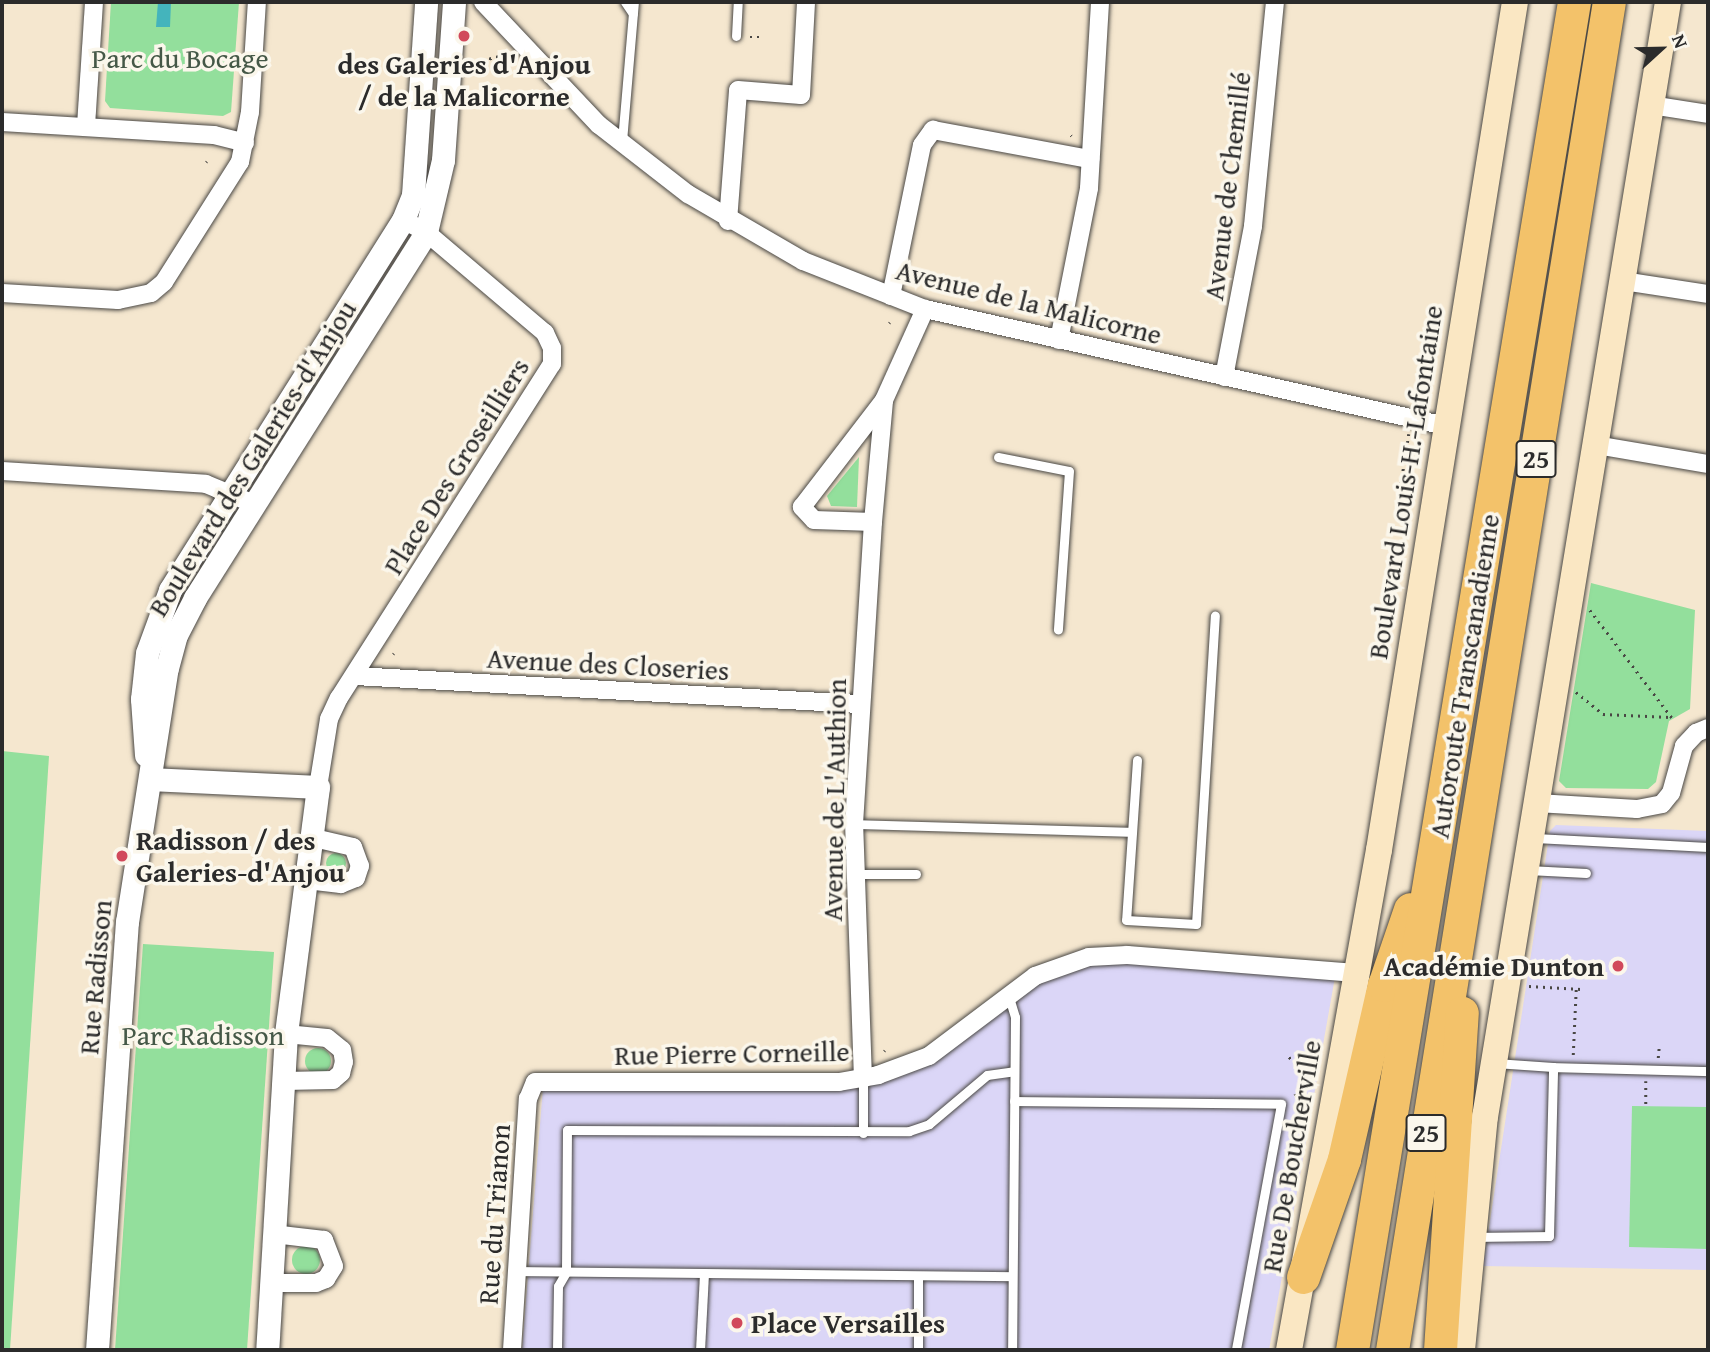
<!DOCTYPE html>
<html>
<head>
<meta charset="utf-8">
<style>
  body { margin:0 }
  #map { position:relative; width:1710px; height:1352px; overflow:hidden; background:#f5e7cf; font-family:"Gentium Book Plus",serif }
  div>[style] { position:absolute }
  .built>* { inset:0; background:#dbd6f7 }
  .green>* { inset:0; background:#93df9c }
  .round { border-radius:50% }
  .water>* { inset:0; background:#44b4bc }
  .path>* { height:2.5px; margin-top:-1.25px; transform-origin:0; background:repeating-linear-gradient(90deg,#494744 0 2px,transparent 0 7px) }
  .roads { filter:drop-shadow(0 0 2px #494744) drop-shadow(0 0 2px #494744) }
  .service>* { height:9px; margin:-4.5px; padding:0 4.5px; transform-origin:4.5px; border-radius:4.5px; background:#fff }
  .minor>* { height:18px; margin:-9px; padding:0 9px; transform-origin:9px; border-radius:9px; background:#fff }
  .tertiary>* { height:23px; margin:-11.5px; padding:0 11.5px; transform-origin:11.5px; border-radius:11.5px; background:#fff }
  .secondary>* { height:26px; margin:-13px; padding:0 13px; transform-origin:13px; border-radius:13px; background:#fae7c3 }
  .motorway>* { height:33px; margin:-16.5px; padding:0 16.5px; transform-origin:16.5px; border-radius:16.5px; background:#f3c26a }
  .dots>* { width:19px; height:19px; translate:-50% -50%; box-sizing:border-box; border:4px solid #fbf7ec; border-radius:50% }
  span { translate:-50% -50%; white-space:nowrap; text-align:center; line-height:1.15; -webkit-text-stroke:7px #fbf7ec; paint-order:stroke }
  .shield-label span { padding:2px 5px; background:#fbf7ec; border:2px solid; border-radius:5px; -webkit-text-stroke-width:0 }
  .shield-label { font-size:26px; color:#2b2b2b; font-weight:700 }
  .park-label { font-size:28px; color:#455847 }
  .poi-label { font-size:28px; color:#2b2b2b; font-weight:700 }
  .left { translate:0 -50%; text-align:left }
  .right { translate:-100% -50%; text-align:right }
  .street-label { font-size:28px; color:#2b2b2b }
  .frame { position:absolute; inset:0; border:4px solid #2b2b2b; pointer-events:none }
  .north { position:absolute; left:1626px; top:14px; width:70px; height:70px; -webkit-text-stroke:5px #fbf7ec; paint-order:stroke; rotate:68deg; font-size:19px; font-weight:700; line-height:28px; text-align:center; color:#2b2b2b }
  .north::after { content:''; display:block; margin:auto; width:24px; height:32px; background:#2b2b2b; clip-path:polygon(50% 0,100% 100%,50% 72%,0 100%) }
</style>
</head>
<body>
<div id="map">
  <div class="built">
    <i style="clip-path:polygon(1556px 825px,1708px 831px,1708px 1270px,1483px 1266px,1550px 831px)"></i>
    <i style="clip-path:polygon(1105px 960px,1335px 977px,1269px 1350px,522px 1350px,543px 1087px,868px 1080px,920px 1066px,1035px 979px)"></i>
  </div>
  <div class="green">
    <i style="clip-path:polygon(111px 2px,239px 2px,231px 112px,223px 116px,110px 108px,105px 101px)"></i>
    <i style="clip-path:polygon(859px 457px,857px 507px,831px 506px,827px 496px)"></i>
    <i style="clip-path:polygon(1591px 583px,1695px 610px,1690px 709px,1669px 721px,1656px 782px,1648px 789px,1566px 788px,1559px 781px)"></i>
    <i style="clip-path:polygon(2px 751px,49px 756px,10px 1350px,2px 1350px)"></i>
    <i class="round" style="left:326px;top:853px;width:20px;height:20px"></i>
    <i style="clip-path:polygon(143px 944px,274px 952px,247px 1350px,115px 1350px)"></i>
    <i class="round" style="left:305px;top:1048px;width:26px;height:26px"></i>
    <i style="clip-path:polygon(1632px 1106px,1708px 1107px,1708px 1249px,1629px 1247px)"></i>
    <i class="round" style="left:292px;top:1246px;width:28px;height:28px"></i>
  </div>
  <div class="water">
    <i style="clip-path:polygon(158px 2px,171px 2px,170px 27px,156px 27px)"></i>
  </div>
  <div class="path">
    <i style="left:750px;top:37px;width:12px"></i>
    <i style="left:469px;top:64px;width:38px;rotate:-15deg"></i>
    <i style="left:1071px;top:135px;width:1px;rotate:45deg"></i>
    <i style="left:206px;top:162px;width:1px;rotate:-45deg"></i>
    <i style="left:889px;top:323px;width:1px;rotate:-45deg"></i>
    <i style="left:1409px;top:434px;width:52px;rotate:98.9deg"></i>
    <i style="left:1401px;top:485px;width:14px;rotate:12deg"></i>
    <i style="left:1590px;top:610px;width:137px;rotate:52.7deg"></i>
    <i style="left:393px;top:654px;width:1px;rotate:-45deg"></i>
    <i style="left:841px;top:682px;width:1px;rotate:45deg"></i>
    <i style="left:1576px;top:692px;width:35px;rotate:39deg"></i>
    <i style="left:1603px;top:714px;width:67px;rotate:2.6deg"></i>
    <i style="left:1529px;top:986px;width:52px;rotate:3.3deg"></i>
    <i style="left:884px;top:1051px;width:1px;rotate:-45deg"></i>
    <i style="left:1573px;top:1055px;width:67px;rotate:-87.4deg"></i>
    <i style="left:1289px;top:1057px;width:21px;rotate:39deg"></i>
    <i style="left:1305px;top:1070px;width:21px;rotate:98deg"></i>
    <i style="left:1302px;top:1091px;width:11px;rotate:146deg"></i>
    <i style="left:1658px;top:1058px;width:11px;rotate:-85deg"></i>
    <i style="left:839px;top:1059px;width:3px;rotate:45deg"></i>
    <i style="left:1646px;top:1081px;width:25px;rotate:90deg"></i>
  </div>
  <div class="roads">
    <div class="service">
      <i style="left:625px;top:2px;width:14px;rotate:56deg"></i>
      <i style="left:736px;top:36px;width:34px;rotate:-87deg"></i>
      <i style="left:622px;top:141px;width:140px;rotate:-85.1deg"></i>
      <i style="left:998px;top:457px;width:72px;rotate:11.2deg"></i>
      <i style="left:1069px;top:471px;width:159px;rotate:94deg"></i>
      <i style="left:1137px;top:760px;width:160px;rotate:93.9deg"></i>
      <i style="left:1126px;top:920px;width:70px;rotate:3.3deg"></i>
      <i style="left:1196px;top:924px;width:309px;rotate:-86.5deg"></i>
      <i style="left:854px;top:824px;width:278px;rotate:1.6deg"></i>
      <i style="left:1535px;top:838px;width:173px;rotate:3deg"></i>
      <i style="left:1528px;top:870px;width:58px;rotate:3deg"></i>
      <i style="left:856px;top:874px;width:60px"></i>
      <i style="left:1008px;top:994px;width:24px;rotate:73deg"></i>
      <i style="left:1015px;top:1017px;width:333px;rotate:90.5deg"></i>
      <i style="left:1553px;top:1067px;width:155px;rotate:1.5deg"></i>
      <i style="left:1014px;top:1101px;width:267px;rotate:0.6deg"></i>
      <i style="left:1281px;top:1104px;width:250px;rotate:100.4deg"></i>
      <i style="left:863px;top:1133px;width:54px;rotate:-90deg"></i>
      <i style="left:1475px;top:1237px;width:74px;rotate:-0.8deg"></i>
      <i style="left:1549px;top:1236px;width:169px;rotate:-88.6deg"></i>
      <i style="left:1553px;top:1067px;width:58px;rotate:-176.1deg"></i>
      <i style="left:516px;top:1271px;width:496px;rotate:0.6deg"></i>
      <i style="left:557px;top:1350px;width:64px;rotate:-89.1deg"></i>
      <i style="left:558px;top:1286px;width:16px;rotate:-60deg"></i>
      <i style="left:566px;top:1272px;width:142px;rotate:-89.6deg"></i>
      <i style="left:567px;top:1130px;width:342px;rotate:0.2deg"></i>
      <i style="left:909px;top:1131px;width:21px;rotate:-19deg"></i>
      <i style="left:929px;top:1124px;width:76px;rotate:-40.2deg"></i>
      <i style="left:987px;top:1075px;width:27px;rotate:-8deg"></i>
      <i style="left:700px;top:1350px;width:77px;rotate:-87deg"></i>
      <i style="left:918px;top:1350px;width:74px;rotate:-90deg"></i>
    </div>
    <div class="minor">
      <i style="left:483px;top:2px;width:169px;rotate:46.7deg"></i>
      <i style="left:599px;top:125px;width:113px;rotate:37.8deg"></i>
      <i style="left:688px;top:194px;width:133px;rotate:30.2deg"></i>
      <i style="left:803px;top:261px;width:131px;rotate:21.5deg"></i>
      <i style="left:925px;top:309px;width:534px;rotate:12.66deg"></i>
      <i style="left:1651px;top:105px;width:58px;rotate:9deg"></i>
      <i style="left:2px;top:122px;width:212px;rotate:3.5deg"></i>
      <i style="left:214px;top:135px;width:32px;rotate:14deg"></i>
      <i style="left:86px;top:126px;width:124px;rotate:-86.3deg"></i>
      <i style="left:728px;top:221px;width:131px;rotate:-85.6deg"></i>
      <i style="left:738px;top:90px;width:63px;rotate:4.5deg"></i>
      <i style="left:801px;top:95px;width:93px;rotate:-86.9deg"></i>
      <i style="left:1623px;top:281px;width:86px;rotate:8.7deg"></i>
      <i style="left:2px;top:293px;width:116px;rotate:3.5deg"></i>
      <i style="left:118px;top:300px;width:34px;rotate:-12deg"></i>
      <i style="left:151px;top:293px;width:17px;rotate:-40deg"></i>
      <i style="left:164px;top:282px;width:142px;rotate:-57.7deg"></i>
      <i style="left:240px;top:162px;width:51px;rotate:-78.7deg"></i>
      <i style="left:250px;top:112px;width:110px;rotate:-86.4deg"></i>
      <i style="left:891px;top:296px;width:154px;rotate:-78.4deg"></i>
      <i style="left:922px;top:145px;width:19px;rotate:-54deg"></i>
      <i style="left:933px;top:130px;width:160px;rotate:10.5deg"></i>
      <i style="left:1059px;top:340px;width:155px;rotate:-78.8deg"></i>
      <i style="left:1089px;top:188px;width:186px;rotate:-86.6deg"></i>
      <i style="left:1224px;top:377px;width:154px;rotate:-79.1deg"></i>
      <i style="left:1253px;top:226px;width:225px;rotate:-84.4deg"></i>
      <i style="left:1596px;top:445px;width:114px;rotate:9.6deg"></i>
      <i style="left:2px;top:471px;width:204px;rotate:3.6deg"></i>
      <i style="left:206px;top:484px;width:52px;rotate:22.6deg"></i>
      <i style="left:873px;top:522px;width:59px;rotate:-178.1deg"></i>
      <i style="left:814px;top:520px;width:18px;rotate:-133deg"></i>
      <i style="left:802px;top:507px;width:135px;rotate:-52.5deg"></i>
      <i style="left:355px;top:676px;width:505px;rotate:3.18deg"></i>
      <i style="left:318px;top:787px;width:69px;rotate:-80.8deg"></i>
      <i style="left:329px;top:719px;width:23px;rotate:-65deg"></i>
      <i style="left:339px;top:698px;width:396px;rotate:-57.5deg"></i>
      <i style="left:552px;top:364px;width:16px;rotate:-90deg"></i>
      <i style="left:552px;top:348px;width:17px;rotate:-115deg"></i>
      <i style="left:545px;top:333px;width:156px;rotate:-139.7deg"></i>
      <i style="left:426px;top:232px;width:26px;rotate:-152deg"></i>
      <i style="left:1537px;top:803px;width:100px;rotate:3.4deg"></i>
      <i style="left:1637px;top:809px;width:25px;rotate:-11deg"></i>
      <i style="left:1662px;top:804px;width:14px;rotate:-51deg"></i>
      <i style="left:1671px;top:793px;width:49px;rotate:-74.5deg"></i>
      <i style="left:1684px;top:746px;width:18px;rotate:-47deg"></i>
      <i style="left:1696px;top:733px;width:13px;rotate:-23deg"></i>
      <i style="left:307px;top:880px;width:34px;rotate:7deg"></i>
      <i style="left:341px;top:884px;width:16px;rotate:-22deg"></i>
      <i style="left:356px;top:878px;width:13px;rotate:-72deg"></i>
      <i style="left:360px;top:866px;width:20px;rotate:-110deg"></i>
      <i style="left:353px;top:847px;width:40px;rotate:-167deg"></i>
      <i style="left:863px;top:1079px;width:255px;rotate:-92deg"></i>
      <i style="left:854px;top:824px;width:303px;rotate:-86.4deg"></i>
      <i style="left:873px;top:522px;width:122px;rotate:-84.8deg"></i>
      <i style="left:884px;top:400px;width:100px;rotate:-65.7deg"></i>
      <i style="left:284px;top:1081px;width:49px;rotate:-1.2deg"></i>
      <i style="left:333px;top:1080px;width:11px;rotate:-41deg"></i>
      <i style="left:341px;top:1073px;width:11px;rotate:-75deg"></i>
      <i style="left:344px;top:1062px;width:12px;rotate:-99deg"></i>
      <i style="left:342px;top:1050px;width:19px;rotate:-141deg"></i>
      <i style="left:327px;top:1038px;width:41px;rotate:-174.4deg"></i>
      <i style="left:272px;top:1283px;width:44px"></i>
      <i style="left:316px;top:1283px;width:11px;rotate:-22deg"></i>
      <i style="left:326px;top:1279px;width:15px;rotate:-58deg"></i>
      <i style="left:334px;top:1266px;width:28px;rotate:-111deg"></i>
      <i style="left:324px;top:1240px;width:50px;rotate:-173.2deg"></i>
      <i style="left:512px;top:1350px;width:252px;rotate:-86.4deg"></i>
      <i style="left:528px;top:1099px;width:18px;rotate:-68deg"></i>
      <i style="left:535px;top:1082px;width:304px"></i>
      <i style="left:839px;top:1082px;width:40px;rotate:-10deg"></i>
      <i style="left:878px;top:1075px;width:54px;rotate:-20.4deg"></i>
      <i style="left:929px;top:1056px;width:133px;rotate:-37deg"></i>
      <i style="left:1035px;top:976px;width:57px;rotate:-19.4deg"></i>
      <i style="left:1089px;top:957px;width:38px;rotate:-3deg"></i>
      <i style="left:1127px;top:955px;width:230px;rotate:4.5deg"></i>
    </div>
    <div class="tertiary">
      <i style="left:146px;top:755px;width:56px;rotate:-94.1deg"></i>
      <i style="left:142px;top:699px;width:46px;rotate:-83.8deg"></i>
      <i style="left:147px;top:653px;width:67px;rotate:-69.9deg"></i>
      <i style="left:170px;top:590px;width:437px;rotate:-57.8deg"></i>
      <i style="left:403px;top:220px;width:27px;rotate:-68deg"></i>
      <i style="left:413px;top:195px;width:193px;rotate:-86.1deg"></i>
      <i style="left:150px;top:779px;width:168px;rotate:2.7deg"></i>
      <i style="left:318px;top:787px;width:249px;rotate:97.4deg"></i>
      <i style="left:286px;top:1034px;width:317px;rotate:93.4deg"></i>
      <i style="left:97px;top:1350px;width:429px;rotate:-86deg"></i>
      <i style="left:127px;top:922px;width:257px;rotate:-81.1deg"></i>
      <i style="left:167px;top:668px;width:34px;rotate:-75deg"></i>
      <i style="left:176px;top:635px;width:42px;rotate:-62.8deg"></i>
      <i style="left:195px;top:598px;width:433px;rotate:-57.7deg"></i>
      <i style="left:426px;top:232px;width:74px;rotate:-76.7deg"></i>
      <i style="left:443px;top:160px;width:158px;rotate:-86deg"></i>
    </div>
    <div class="secondary">
      <i style="left:1289px;top:1350px;width:508px;rotate:-79.8deg"></i>
      <i style="left:1379px;top:850px;width:859px;rotate:-80.89deg"></i>
      <i style="left:1462px;top:1350px;width:234px;rotate:-84.4deg"></i>
      <i style="left:1485px;top:1117px;width:1130px;rotate:-80.68deg"></i>
    </div>
    <div class="motorway">
      <i style="left:1303px;top:1277px;width:125px;rotate:-70.8deg"></i>
      <i style="left:1344px;top:1159px;width:179px;rotate:-77.1deg"></i>
      <i style="left:1384px;top:985px;width:80px;rotate:-71.1deg"></i>
      <i style="left:1352px;top:1350px;width:1366px;rotate:-80.65deg"></i>
      <i style="left:1392px;top:1350px;width:1365px;rotate:-80.86deg"></i>
      <i style="left:1440px;top:1350px;width:338px;rotate:-86.3deg"></i>
    </div>
  </div>
  <div class="dots">
    <i style="left:464px;top:36px;background:#d1495b"></i>
    <i style="left:122px;top:856px;background:#d1495b"></i>
    <i style="left:1618px;top:966px;background:#d1495b"></i>
    <i style="left:737px;top:1323px;background:#d1495b"></i>
  </div>
  <div class="shield-label">
    <span style="left:1536px;top:459px">25</span>
    <span style="left:1426px;top:1133px">25</span>
  </div>
  <div class="park-label">
    <span style="left:180px;top:58px">Parc du Bocage</span>
    <span style="left:203px;top:1035px">Parc Radisson</span>
  </div>
  <div class="poi-label">
    <span style="left:464px;top:80px">des Galeries d'Anjou<br>/ de la Malicorne</span>
    <span class="left" style="left:136px;top:856px">Radisson / des<br>Galeries-d'Anjou</span>
    <span class="right" style="left:1604px;top:966px">Académie Dunton</span>
    <span class="left" style="left:751px;top:1323px">Place Versailles</span>
  </div>
  <div class="street-label">
    <span style="left:1227px;top:186px;rotate:-83deg">Avenue de Chemillé</span>
    <span style="left:1029px;top:302px;rotate:14deg">Avenue de la Malicorne</span>
    <span style="left:252px;top:458px;rotate:-58deg">Boulevard des Galeries-d'Anjou</span>
    <span style="left:456px;top:466px;rotate:-58deg">Place Des Groseilliers</span>
    <span style="left:1405px;top:482px;rotate:-81deg">Boulevard Louis-H.-Lafontaine</span>
    <span style="left:608px;top:664px;rotate:3deg">Avenue des Closeries</span>
    <span style="left:1464px;top:676px;rotate:-81deg">Autoroute Transcanadienne</span>
    <span style="left:834px;top:800px;rotate:-89deg">Avenue de L'Authion</span>
    <span style="left:95px;top:977px;rotate:-85deg">Rue Radisson</span>
    <span style="left:732px;top:1053px;rotate:-1deg">Rue Pierre Corneille</span>
    <span style="left:1291px;top:1156px;rotate:-80deg">Rue De Boucherville</span>
    <span style="left:494px;top:1214px;rotate:-86deg">Rue du Trianon</span>
  </div>
  <div class="frame"></div>
  <div class="north">N</div>
</div>
</body>
</html>
